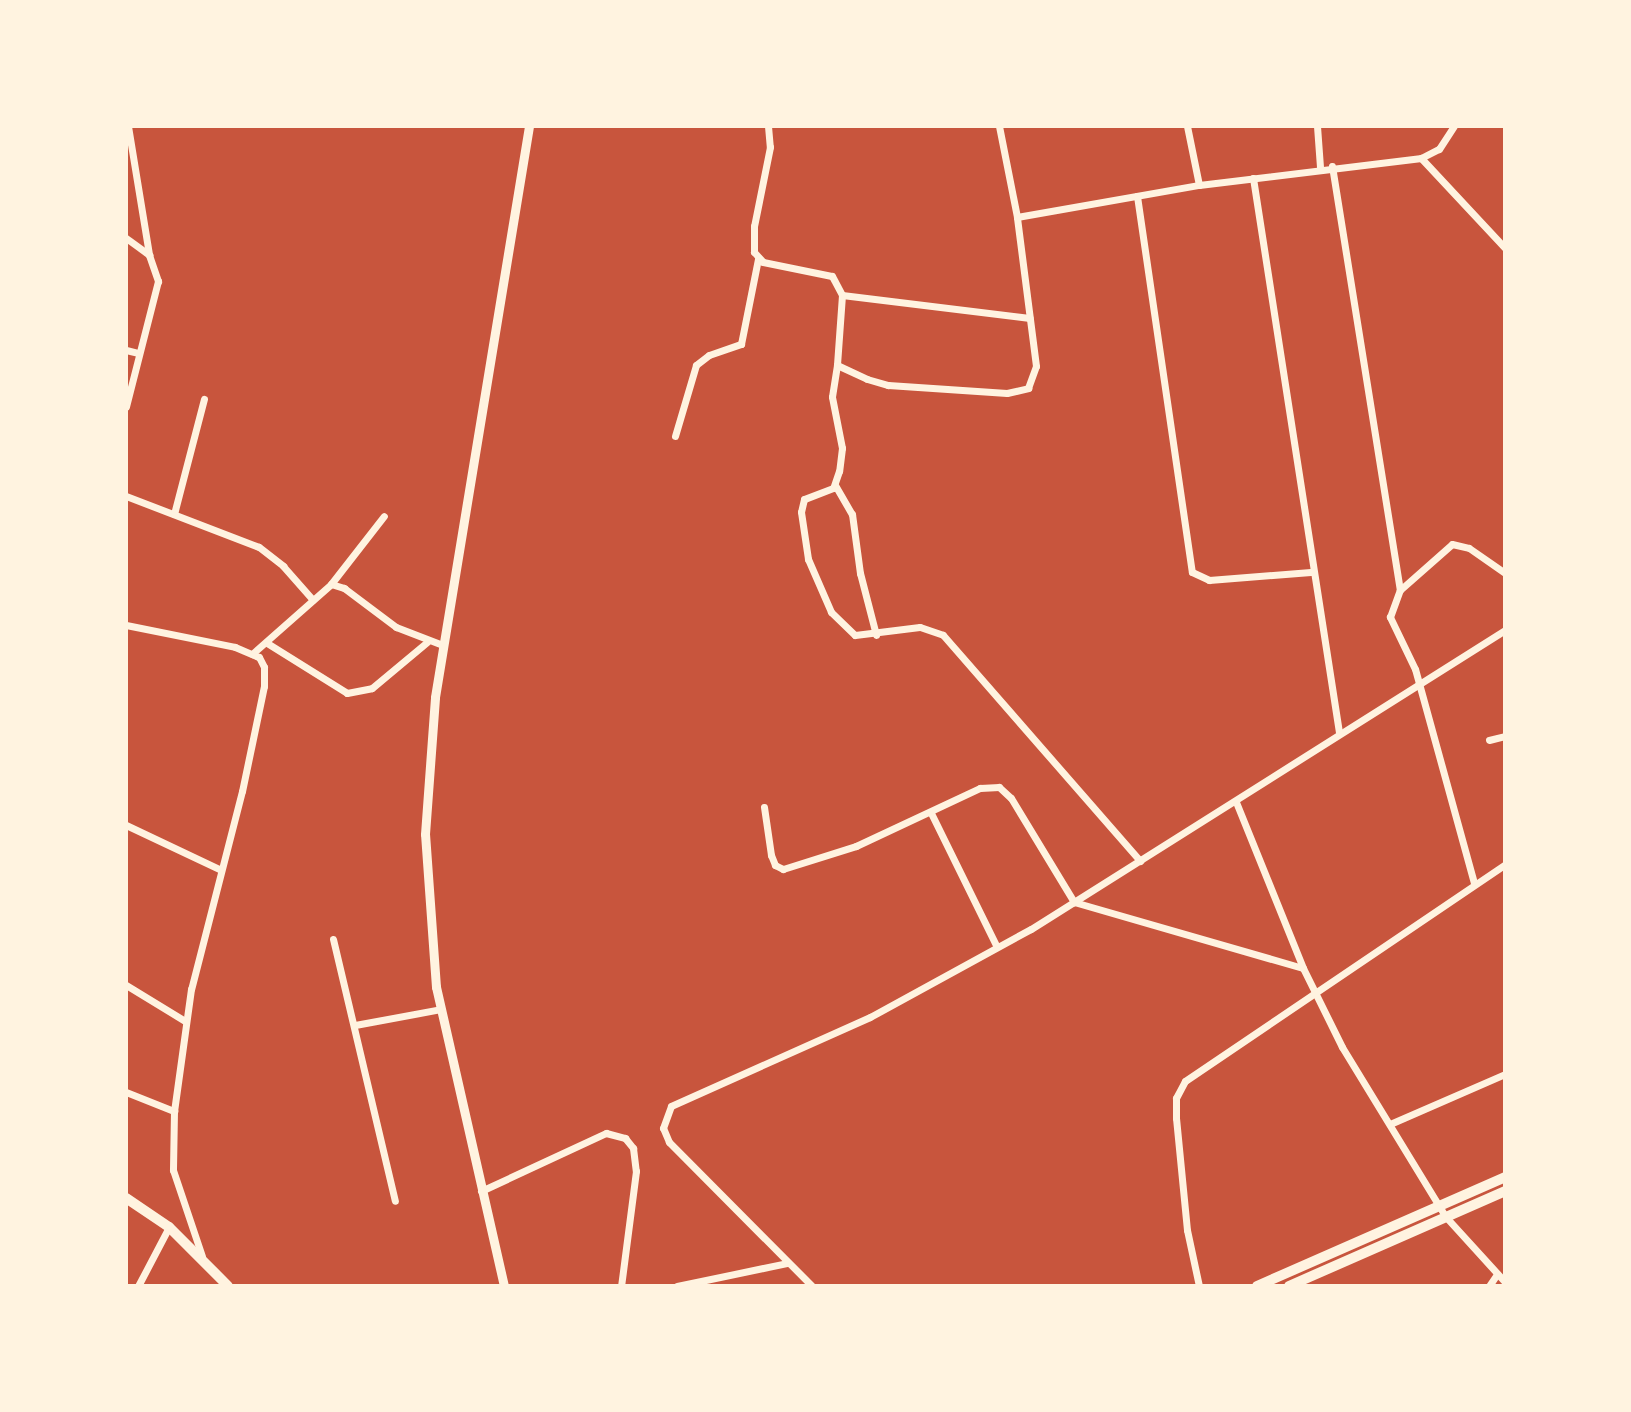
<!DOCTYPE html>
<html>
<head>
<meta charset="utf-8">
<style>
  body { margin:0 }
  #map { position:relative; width:1631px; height:1412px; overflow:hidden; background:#c8553d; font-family:"Asap Condensed",sans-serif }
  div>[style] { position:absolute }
  .minor>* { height:7px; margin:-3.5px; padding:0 3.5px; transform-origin:3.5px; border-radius:3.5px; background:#fff3e0 }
  .tertiary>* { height:9px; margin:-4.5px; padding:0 4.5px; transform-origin:4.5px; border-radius:4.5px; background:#fff3e0 }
  .secondary>* { height:10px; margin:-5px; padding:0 5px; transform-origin:5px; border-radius:5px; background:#fff3e0 }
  span { translate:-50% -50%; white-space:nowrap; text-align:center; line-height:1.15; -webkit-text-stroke:6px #fff3e0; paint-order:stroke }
  .frame { position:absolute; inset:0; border:128px solid #fff3e0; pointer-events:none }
</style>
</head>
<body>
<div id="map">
  <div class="minor">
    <i style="left:128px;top:126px;width:130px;rotate:80.7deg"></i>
    <i style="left:768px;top:126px;width:21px;rotate:85deg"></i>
    <i style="left:770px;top:147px;width:81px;rotate:101.4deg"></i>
    <i style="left:754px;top:226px;width:26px;rotate:90deg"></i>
    <i style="left:754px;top:252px;width:13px;rotate:48deg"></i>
    <i style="left:763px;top:262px;width:70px;rotate:11.5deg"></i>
    <i style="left:832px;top:276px;width:21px;rotate:62deg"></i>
    <i style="left:842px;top:295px;width:70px;rotate:94.1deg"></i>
    <i style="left:837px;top:365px;width:33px;rotate:25deg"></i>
    <i style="left:867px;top:379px;width:22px;rotate:16deg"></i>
    <i style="left:888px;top:385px;width:119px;rotate:3.8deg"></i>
    <i style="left:1007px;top:393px;width:22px;rotate:-13deg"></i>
    <i style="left:1028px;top:388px;width:23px;rotate:-70deg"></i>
    <i style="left:1036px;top:366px;width:150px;rotate:-97.3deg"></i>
    <i style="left:999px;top:126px;width:93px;rotate:78.8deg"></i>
    <i style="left:1017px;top:217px;width:185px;rotate:-10deg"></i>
    <i style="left:1187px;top:126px;width:60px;rotate:78.5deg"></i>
    <i style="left:1199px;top:185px;width:224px;rotate:-6.9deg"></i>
    <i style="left:1421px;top:158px;width:20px;rotate:-27deg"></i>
    <i style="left:1439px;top:149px;width:27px;rotate:-57deg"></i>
    <i style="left:1317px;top:126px;width:41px;rotate:85.8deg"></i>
    <i style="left:1421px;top:158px;width:123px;rotate:47deg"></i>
    <i style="left:1332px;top:166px;width:429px;rotate:80.9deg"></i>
    <i style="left:1253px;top:178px;width:561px;rotate:81.18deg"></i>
    <i style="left:1137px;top:196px;width:380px;rotate:81.7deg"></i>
    <i style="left:1192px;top:572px;width:19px;rotate:25deg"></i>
    <i style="left:1209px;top:580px;width:102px;rotate:-4.5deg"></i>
    <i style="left:126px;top:238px;width:29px;rotate:36deg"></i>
    <i style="left:149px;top:255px;width:28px;rotate:71deg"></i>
    <i style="left:158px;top:281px;width:130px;rotate:104.3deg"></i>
    <i style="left:842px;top:295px;width:189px;rotate:7deg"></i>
    <i style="left:126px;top:350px;width:12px;rotate:14deg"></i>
    <i style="left:837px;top:365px;width:32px;rotate:99deg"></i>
    <i style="left:832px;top:397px;width:52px;rotate:78.9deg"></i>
    <i style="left:842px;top:448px;width:23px;rotate:97deg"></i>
    <i style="left:839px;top:471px;width:18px;rotate:109deg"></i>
    <i style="left:833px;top:488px;width:31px;rotate:159deg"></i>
    <i style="left:804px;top:499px;width:13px;rotate:103deg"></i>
    <i style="left:801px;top:512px;width:48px;rotate:81.5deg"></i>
    <i style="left:808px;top:559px;width:58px;rotate:66.5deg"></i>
    <i style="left:831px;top:612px;width:33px;rotate:44deg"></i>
    <i style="left:855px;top:635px;width:65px;rotate:-7deg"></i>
    <i style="left:920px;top:627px;width:24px;rotate:19deg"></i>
    <i style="left:943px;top:635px;width:300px;rotate:48.9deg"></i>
    <i style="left:675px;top:436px;width:74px;rotate:-73.5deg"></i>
    <i style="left:696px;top:365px;width:16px;rotate:-38deg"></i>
    <i style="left:709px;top:355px;width:34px;rotate:-19deg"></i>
    <i style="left:741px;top:344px;width:87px;rotate:-78.7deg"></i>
    <i style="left:835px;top:485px;width:34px;rotate:60deg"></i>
    <i style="left:852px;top:514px;width:60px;rotate:82.3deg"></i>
    <i style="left:860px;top:573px;width:64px;rotate:75.5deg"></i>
    <i style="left:126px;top:496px;width:142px;rotate:21deg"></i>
    <i style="left:259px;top:547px;width:31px;rotate:38deg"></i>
    <i style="left:283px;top:566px;width:45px;rotate:48.6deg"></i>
    <i style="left:174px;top:514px;width:119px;rotate:-75.4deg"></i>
    <i style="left:331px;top:584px;width:86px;rotate:-52.1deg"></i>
    <i style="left:126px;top:625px;width:111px;rotate:11.4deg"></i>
    <i style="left:235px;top:647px;width:26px;rotate:23deg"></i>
    <i style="left:259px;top:657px;width:11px;rotate:63deg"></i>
    <i style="left:264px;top:667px;width:19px;rotate:90deg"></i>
    <i style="left:264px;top:686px;width:107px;rotate:101.8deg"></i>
    <i style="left:242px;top:791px;width:204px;rotate:104.4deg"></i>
    <i style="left:191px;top:989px;width:123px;rotate:97.9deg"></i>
    <i style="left:174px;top:1111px;width:59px;rotate:91deg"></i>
    <i style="left:173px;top:1170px;width:91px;rotate:71.4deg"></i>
    <i style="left:267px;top:643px;width:94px;rotate:32deg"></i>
    <i style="left:347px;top:693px;width:25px;rotate:-11deg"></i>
    <i style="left:372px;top:688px;width:72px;rotate:-39.9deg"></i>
    <i style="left:252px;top:654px;width:106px;rotate:-41.5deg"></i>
    <i style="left:331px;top:584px;width:14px;rotate:17deg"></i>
    <i style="left:344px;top:588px;width:65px;rotate:36.9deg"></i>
    <i style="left:396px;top:627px;width:50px;rotate:21deg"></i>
    <i style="left:1489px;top:740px;width:16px;rotate:-14deg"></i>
    <i style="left:1236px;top:802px;width:179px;rotate:68deg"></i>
    <i style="left:1303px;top:968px;width:88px;rotate:63.7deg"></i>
    <i style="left:1342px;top:1047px;width:198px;rotate:58.6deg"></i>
    <i style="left:1445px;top:1216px;width:89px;rotate:47.7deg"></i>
    <i style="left:764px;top:807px;width:49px;rotate:81.7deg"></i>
    <i style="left:771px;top:855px;width:11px;rotate:68deg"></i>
    <i style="left:775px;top:865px;width:9px;rotate:27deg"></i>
    <i style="left:783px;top:869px;width:77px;rotate:-17.5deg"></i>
    <i style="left:856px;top:846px;width:137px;rotate:-25.1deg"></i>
    <i style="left:980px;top:788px;width:19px;rotate:-3deg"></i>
    <i style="left:999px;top:787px;width:16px;rotate:43deg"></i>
    <i style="left:1011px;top:798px;width:122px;rotate:58.8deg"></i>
    <i style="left:1074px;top:902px;width:238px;rotate:16.1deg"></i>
    <i style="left:931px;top:813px;width:149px;rotate:63.8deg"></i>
    <i style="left:126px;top:825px;width:105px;rotate:25.3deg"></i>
    <i style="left:1474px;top:883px;width:222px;rotate:-105.4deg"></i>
    <i style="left:1415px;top:669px;width:58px;rotate:-115.7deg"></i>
    <i style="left:1390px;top:617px;width:29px;rotate:-70deg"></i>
    <i style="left:1400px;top:590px;width:69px;rotate:-41.5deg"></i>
    <i style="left:1452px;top:544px;width:17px;rotate:13deg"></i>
    <i style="left:1469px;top:548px;width:44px;rotate:34.8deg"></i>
    <i style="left:333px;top:939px;width:269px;rotate:76.7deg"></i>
    <i style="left:126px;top:985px;width:69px;rotate:31.4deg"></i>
    <i style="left:355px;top:1025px;width:87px;rotate:-10.5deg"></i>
    <i style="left:126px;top:1092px;width:52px;rotate:21.6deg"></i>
    <i style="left:1390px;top:1124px;width:125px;rotate:-23.5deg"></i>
    <i style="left:481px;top:1191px;width:138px;rotate:-24.9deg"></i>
    <i style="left:606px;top:1133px;width:20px;rotate:15deg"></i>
    <i style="left:625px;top:1138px;width:13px;rotate:51deg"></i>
    <i style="left:633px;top:1148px;width:23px;rotate:83deg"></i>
    <i style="left:636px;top:1171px;width:116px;rotate:97.4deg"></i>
    <i style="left:138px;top:1286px;width:67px;rotate:-62.3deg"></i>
    <i style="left:677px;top:1286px;width:112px;rotate:-11.8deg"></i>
    <i style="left:812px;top:1286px;width:203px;rotate:-134.8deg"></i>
    <i style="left:669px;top:1142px;width:15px;rotate:-113deg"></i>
    <i style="left:663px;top:1128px;width:23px;rotate:-70deg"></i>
    <i style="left:671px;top:1106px;width:218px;rotate:-24.1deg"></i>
    <i style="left:870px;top:1017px;width:183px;rotate:-28.7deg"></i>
    <i style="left:1031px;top:929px;width:560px;rotate:-32.24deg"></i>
    <i style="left:1199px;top:1286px;width:57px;rotate:-102.1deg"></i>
    <i style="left:1187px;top:1230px;width:113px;rotate:-95.6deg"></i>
    <i style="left:1176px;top:1118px;width:20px;rotate:-90deg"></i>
    <i style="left:1176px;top:1098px;width:19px;rotate:-62deg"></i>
    <i style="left:1185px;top:1081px;width:387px;rotate:-34.1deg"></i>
    <i style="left:1489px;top:1286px;width:14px;rotate:-56deg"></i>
  </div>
  <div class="tertiary">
    <i style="left:504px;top:1286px;width:307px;rotate:-102.8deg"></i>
    <i style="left:436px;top:987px;width:153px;rotate:-94.1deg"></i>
    <i style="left:425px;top:834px;width:137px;rotate:-85.8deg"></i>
    <i style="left:435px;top:697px;width:579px;rotate:-80.65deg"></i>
  </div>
  <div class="secondary">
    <i style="left:126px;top:1198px;width:52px;rotate:34deg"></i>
    <i style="left:169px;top:1227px;width:83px;rotate:45deg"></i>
    <i style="left:1257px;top:1286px;width:271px;rotate:-23.7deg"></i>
    <i style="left:1289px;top:1286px;width:236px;rotate:-23.7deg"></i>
  </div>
  <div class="frame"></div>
</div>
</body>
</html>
